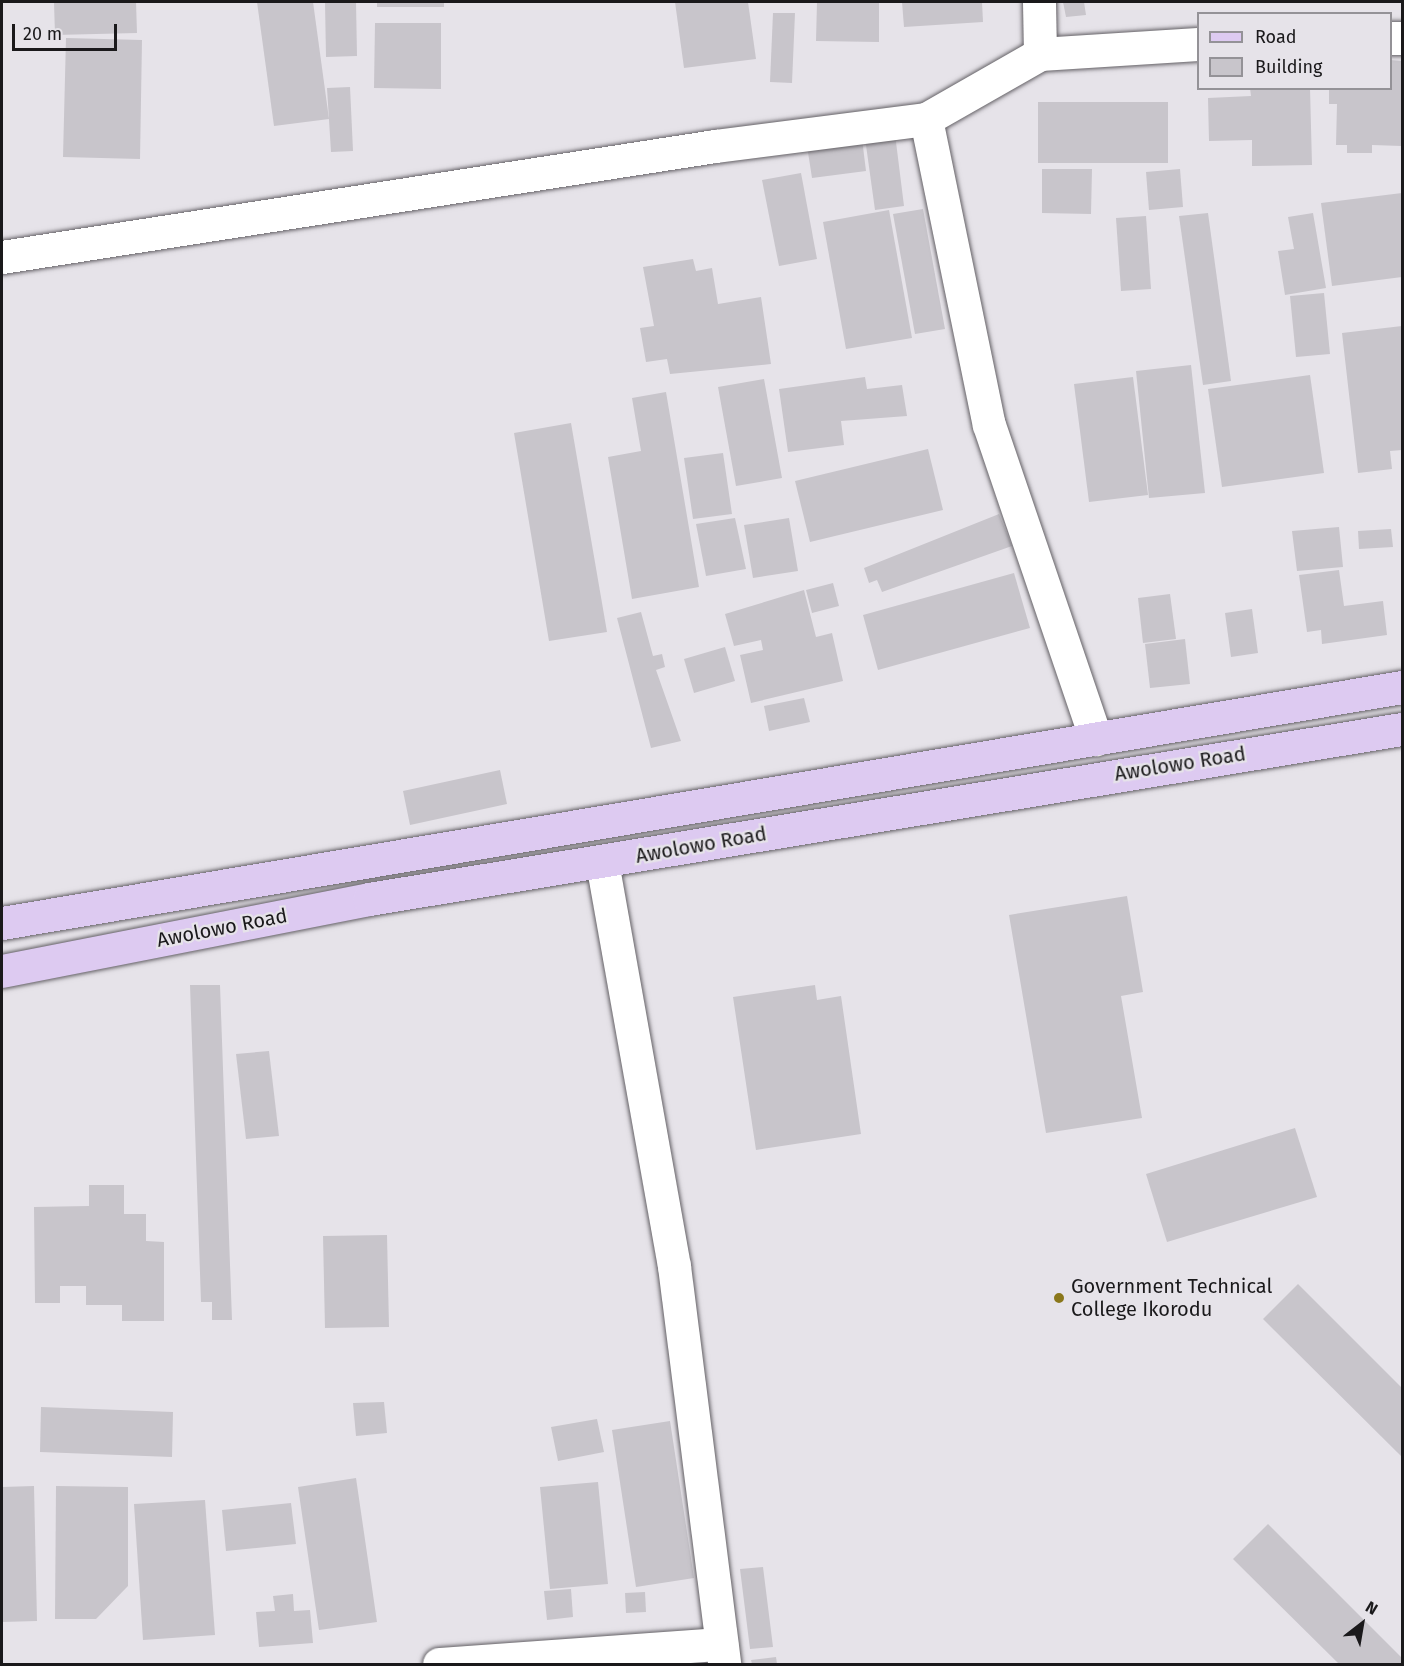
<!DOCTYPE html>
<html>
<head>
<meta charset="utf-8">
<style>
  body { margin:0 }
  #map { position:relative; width:1404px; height:1666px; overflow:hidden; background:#e6e3e9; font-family:"Fira Sans",sans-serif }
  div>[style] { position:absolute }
  .building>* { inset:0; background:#c8c5cb }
  .roads { filter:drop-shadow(0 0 2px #646166) drop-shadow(0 0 2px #646166) }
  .minor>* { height:33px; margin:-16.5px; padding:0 16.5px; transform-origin:16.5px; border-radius:16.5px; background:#fff }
  .major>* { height:33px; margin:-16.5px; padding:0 16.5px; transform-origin:16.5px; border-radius:16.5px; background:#ddcaf1 }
  .dots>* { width:16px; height:16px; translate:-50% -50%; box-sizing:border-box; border:3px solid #e6e3e9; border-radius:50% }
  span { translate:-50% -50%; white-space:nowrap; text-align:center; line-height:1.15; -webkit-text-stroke:4.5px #e6e3e9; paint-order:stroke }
  .street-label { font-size:20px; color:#1a191b }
  .poi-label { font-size:20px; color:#1a191b }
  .left { translate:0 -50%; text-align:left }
  .frame { position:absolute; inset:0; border:3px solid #1a191b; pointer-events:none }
  .legend { position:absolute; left:1197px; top:12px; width:195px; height:78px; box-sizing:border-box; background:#e6e3e9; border:2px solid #949297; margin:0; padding:8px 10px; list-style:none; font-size:18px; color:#1a191b }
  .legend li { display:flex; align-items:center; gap:12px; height:30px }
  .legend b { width:30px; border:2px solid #949297 }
  .north { position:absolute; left:1332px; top:1594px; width:60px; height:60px; -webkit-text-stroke:4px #e6e3e9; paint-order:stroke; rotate:31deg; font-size:16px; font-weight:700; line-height:24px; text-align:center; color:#1a191b }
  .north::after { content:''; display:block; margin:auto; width:21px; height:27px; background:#1a191b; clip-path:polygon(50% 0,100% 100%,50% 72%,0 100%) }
  .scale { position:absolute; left:12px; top:24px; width:105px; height:27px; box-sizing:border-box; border:3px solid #1a191b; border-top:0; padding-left:8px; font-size:18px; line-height:21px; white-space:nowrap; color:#1a191b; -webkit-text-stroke:4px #e6e3e9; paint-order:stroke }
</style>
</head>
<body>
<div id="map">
  <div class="building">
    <i style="clip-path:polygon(54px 2px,136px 2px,137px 33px,55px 35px)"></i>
    <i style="clip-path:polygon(257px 2px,313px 2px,329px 119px,274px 126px)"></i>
    <i style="clip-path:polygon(325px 2px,356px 2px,357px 56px,326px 57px)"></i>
    <i style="clip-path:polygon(377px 2px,444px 2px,444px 7px,377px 7px)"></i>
    <i style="clip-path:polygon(675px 2px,748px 2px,756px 59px,684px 68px)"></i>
    <i style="clip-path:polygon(817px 2px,879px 2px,879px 42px,816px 41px)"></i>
    <i style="clip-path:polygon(902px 2px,982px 2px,983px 22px,904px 27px)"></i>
    <i style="clip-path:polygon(1063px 2px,1084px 2px,1086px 15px,1066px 17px)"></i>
    <i style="clip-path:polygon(773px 13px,795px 13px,792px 83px,770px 82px)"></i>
    <i style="clip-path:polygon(375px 23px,441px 23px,441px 89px,374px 88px)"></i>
    <i style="clip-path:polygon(66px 38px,142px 40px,140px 159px,63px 157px)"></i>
    <i style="clip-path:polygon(1390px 60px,1402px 61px,1402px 146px,1372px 145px,1372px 153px,1347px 153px,1347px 145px,1336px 145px,1337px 104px,1329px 104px,1329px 88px,1390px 88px)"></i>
    <i style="clip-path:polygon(350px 87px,353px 151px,331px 152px,327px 88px)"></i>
    <i style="clip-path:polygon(1250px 88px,1310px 88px,1312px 165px,1252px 166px,1252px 140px,1209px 141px,1208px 98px,1251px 96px)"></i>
    <i style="clip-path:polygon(1038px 102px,1168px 102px,1168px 163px,1038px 163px)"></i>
    <i style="clip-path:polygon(895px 134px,904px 206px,875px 210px,865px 138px)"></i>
    <i style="clip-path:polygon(862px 139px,866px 171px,812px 178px,807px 146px)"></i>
    <i style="clip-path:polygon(1042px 169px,1092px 169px,1091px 214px,1042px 213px)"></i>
    <i style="clip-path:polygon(1180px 169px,1183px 207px,1149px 210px,1146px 172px)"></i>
    <i style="clip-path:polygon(801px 173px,817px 259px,779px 266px,762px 180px)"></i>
    <i style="clip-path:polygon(1402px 193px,1402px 277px,1332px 286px,1321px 203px)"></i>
    <i style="clip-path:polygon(923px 209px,945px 329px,915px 334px,893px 214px)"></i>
    <i style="clip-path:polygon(889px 210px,912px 338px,846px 349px,823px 222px)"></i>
    <i style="clip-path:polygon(1208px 213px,1231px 381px,1203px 385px,1179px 216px)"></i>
    <i style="clip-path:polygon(1313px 213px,1326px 288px,1285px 295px,1278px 251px,1294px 249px,1288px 217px)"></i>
    <i style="clip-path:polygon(1146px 216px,1151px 289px,1121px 291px,1116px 218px)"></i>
    <i style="clip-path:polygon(693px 259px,696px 271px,712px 268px,718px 304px,761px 297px,771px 364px,670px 374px,667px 359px,646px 362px,640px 328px,654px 326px,643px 267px)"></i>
    <i style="clip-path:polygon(1324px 293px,1330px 354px,1296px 357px,1290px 296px)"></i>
    <i style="clip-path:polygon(1402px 326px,1402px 450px,1390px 451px,1392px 469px,1358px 473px,1342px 333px)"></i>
    <i style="clip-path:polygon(1191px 365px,1205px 493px,1149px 498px,1136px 371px)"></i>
    <i style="clip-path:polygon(1310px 375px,1324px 473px,1222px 487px,1208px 389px)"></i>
    <i style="clip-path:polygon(865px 377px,867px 389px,902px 385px,907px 416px,841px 421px,844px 445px,788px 452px,779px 389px)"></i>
    <i style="clip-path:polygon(1133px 377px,1148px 495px,1089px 502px,1074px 384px)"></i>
    <i style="clip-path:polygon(764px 379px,782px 478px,736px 486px,718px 387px)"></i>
    <i style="clip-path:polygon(666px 392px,699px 587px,632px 599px,608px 457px,641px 451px,632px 398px)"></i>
    <i style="clip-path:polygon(571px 423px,607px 632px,549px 641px,514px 433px)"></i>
    <i style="clip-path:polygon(928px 449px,943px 510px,810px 542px,795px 481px)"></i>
    <i style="clip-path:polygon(723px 453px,732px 514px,693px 519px,684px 458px)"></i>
    <i style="clip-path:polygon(999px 514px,1012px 546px,882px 592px,877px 580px,869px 583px,864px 568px)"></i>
    <i style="clip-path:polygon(735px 518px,746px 569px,706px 576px,696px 524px)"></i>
    <i style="clip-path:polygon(789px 518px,798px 571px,753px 578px,744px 525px)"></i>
    <i style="clip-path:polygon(1339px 527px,1343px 567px,1297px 571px,1292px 531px)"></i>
    <i style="clip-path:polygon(1391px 529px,1393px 547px,1359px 549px,1358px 531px)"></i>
    <i style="clip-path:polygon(1339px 570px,1344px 606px,1383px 601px,1387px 635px,1322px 644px,1321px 630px,1307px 632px,1299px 575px)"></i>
    <i style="clip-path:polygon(1014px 573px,1030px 628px,878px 670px,863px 615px)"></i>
    <i style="clip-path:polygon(833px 583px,839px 606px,812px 613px,806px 590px)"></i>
    <i style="clip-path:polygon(804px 590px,816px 637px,832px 633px,843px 681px,751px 703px,740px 655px,763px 650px,761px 640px,734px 646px,725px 614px)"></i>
    <i style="clip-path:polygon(1170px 594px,1176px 639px,1143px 643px,1138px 598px)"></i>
    <i style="clip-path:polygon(1252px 609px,1258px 653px,1231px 657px,1225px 613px)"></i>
    <i style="clip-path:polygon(641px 612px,653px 656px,662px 654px,665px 667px,656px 670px,681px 741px,651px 748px,617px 618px)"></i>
    <i style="clip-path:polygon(1185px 639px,1190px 684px,1150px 688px,1145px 644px)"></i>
    <i style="clip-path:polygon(725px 647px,735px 681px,694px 693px,684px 659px)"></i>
    <i style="clip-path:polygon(804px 698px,810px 722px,769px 731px,764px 706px)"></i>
    <i style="clip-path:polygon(500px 770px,507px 804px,410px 825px,403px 791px)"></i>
    <i style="clip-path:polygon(1127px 896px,1143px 992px,1121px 996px,1142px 1118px,1046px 1133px,1009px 915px)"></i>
    <i style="clip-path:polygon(190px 985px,220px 985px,232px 1320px,212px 1320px,212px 1302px,201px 1302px)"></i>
    <i style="clip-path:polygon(815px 985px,817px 1000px,841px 996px,861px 1134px,756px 1150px,733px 997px)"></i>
    <i style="clip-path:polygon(269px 1051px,279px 1136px,246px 1139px,236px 1054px)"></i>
    <i style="clip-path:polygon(1295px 1128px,1317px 1197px,1167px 1242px,1146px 1174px)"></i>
    <i style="clip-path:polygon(89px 1185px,124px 1185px,124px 1214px,146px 1214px,146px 1241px,164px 1242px,164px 1321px,122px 1321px,122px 1305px,86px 1305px,86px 1286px,60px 1286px,60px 1303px,35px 1303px,34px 1207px,89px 1206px)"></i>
    <i style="clip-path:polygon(387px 1235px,389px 1327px,325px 1328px,323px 1236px)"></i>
    <i style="clip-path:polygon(1298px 1284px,1402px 1388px,1402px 1457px,1263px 1319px)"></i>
    <i style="clip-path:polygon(384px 1402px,387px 1433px,356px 1436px,353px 1403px)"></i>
    <i style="clip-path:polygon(41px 1407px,173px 1412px,172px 1457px,40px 1452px)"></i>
    <i style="clip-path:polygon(597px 1419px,604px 1452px,558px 1461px,551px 1427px)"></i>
    <i style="clip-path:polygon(670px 1421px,694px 1578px,636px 1587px,612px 1430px)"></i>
    <i style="clip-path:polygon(356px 1478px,377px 1622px,319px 1630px,298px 1487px)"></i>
    <i style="clip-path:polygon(598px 1482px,608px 1584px,550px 1589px,540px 1487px)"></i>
    <i style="clip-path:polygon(34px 1486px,37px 1621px,2px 1622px,2px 1487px)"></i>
    <i style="clip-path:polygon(56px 1486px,128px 1487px,128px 1586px,96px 1619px,55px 1619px)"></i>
    <i style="clip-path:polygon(205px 1500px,215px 1635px,143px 1640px,134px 1504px)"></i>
    <i style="clip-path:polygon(291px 1503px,296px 1544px,226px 1551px,222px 1510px)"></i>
    <i style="clip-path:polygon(1268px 1524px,1402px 1658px,1402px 1664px,1339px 1664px,1233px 1559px)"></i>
    <i style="clip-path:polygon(763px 1567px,773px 1647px,750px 1649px,740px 1569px)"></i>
    <i style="clip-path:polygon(571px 1589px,573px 1617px,547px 1620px,544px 1591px)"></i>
    <i style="clip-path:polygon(645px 1592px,646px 1612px,626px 1613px,625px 1593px)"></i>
    <i style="clip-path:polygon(293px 1594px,294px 1611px,310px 1610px,313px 1643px,259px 1647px,256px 1612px,275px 1611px,273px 1596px)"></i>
    <i style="clip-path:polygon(776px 1657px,777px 1664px,752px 1664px,751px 1660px)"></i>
  </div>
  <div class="roads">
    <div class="minor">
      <i style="left:1039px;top:2px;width:52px;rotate:88.9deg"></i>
      <i style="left:1390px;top:38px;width:11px"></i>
      <i style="left:926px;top:119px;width:312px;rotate:78.4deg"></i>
      <i style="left:989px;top:425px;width:332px;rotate:71.2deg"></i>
      <i style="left:2px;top:257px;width:722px;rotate:-8.85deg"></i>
      <i style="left:715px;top:146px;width:213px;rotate:-7.3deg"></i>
      <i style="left:926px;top:119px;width:131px;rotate:-29.7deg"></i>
      <i style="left:1040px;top:54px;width:158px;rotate:-3.6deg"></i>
      <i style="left:602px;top:862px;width:410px;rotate:79.9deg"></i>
      <i style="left:674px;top:1266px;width:401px;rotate:82.8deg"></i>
      <i style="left:439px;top:1664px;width:283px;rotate:-4.1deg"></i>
    </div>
    <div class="major">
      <i style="left:2px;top:923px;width:1420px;rotate:-9.57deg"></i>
      <i style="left:2px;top:971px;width:374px;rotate:-11.1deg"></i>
      <i style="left:369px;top:899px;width:1047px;rotate:-9.35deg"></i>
    </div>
  </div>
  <div class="dots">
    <i style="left:1059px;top:1298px;background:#8a771b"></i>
  </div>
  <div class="street-label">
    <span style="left:1180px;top:764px;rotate:-9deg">Awolowo Road</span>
    <span style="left:701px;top:845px;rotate:-10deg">Awolowo Road</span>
    <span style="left:222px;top:928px;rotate:-11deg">Awolowo Road</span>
  </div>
  <div class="poi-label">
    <span class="left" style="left:1071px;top:1298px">Government Technical<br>College Ikorodu</span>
  </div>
  <div class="frame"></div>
  <ul class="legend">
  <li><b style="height:8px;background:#ddcaf1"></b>Road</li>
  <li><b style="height:16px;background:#c8c5cb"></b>Building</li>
  </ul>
  <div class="north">N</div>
  <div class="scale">20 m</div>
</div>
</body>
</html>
